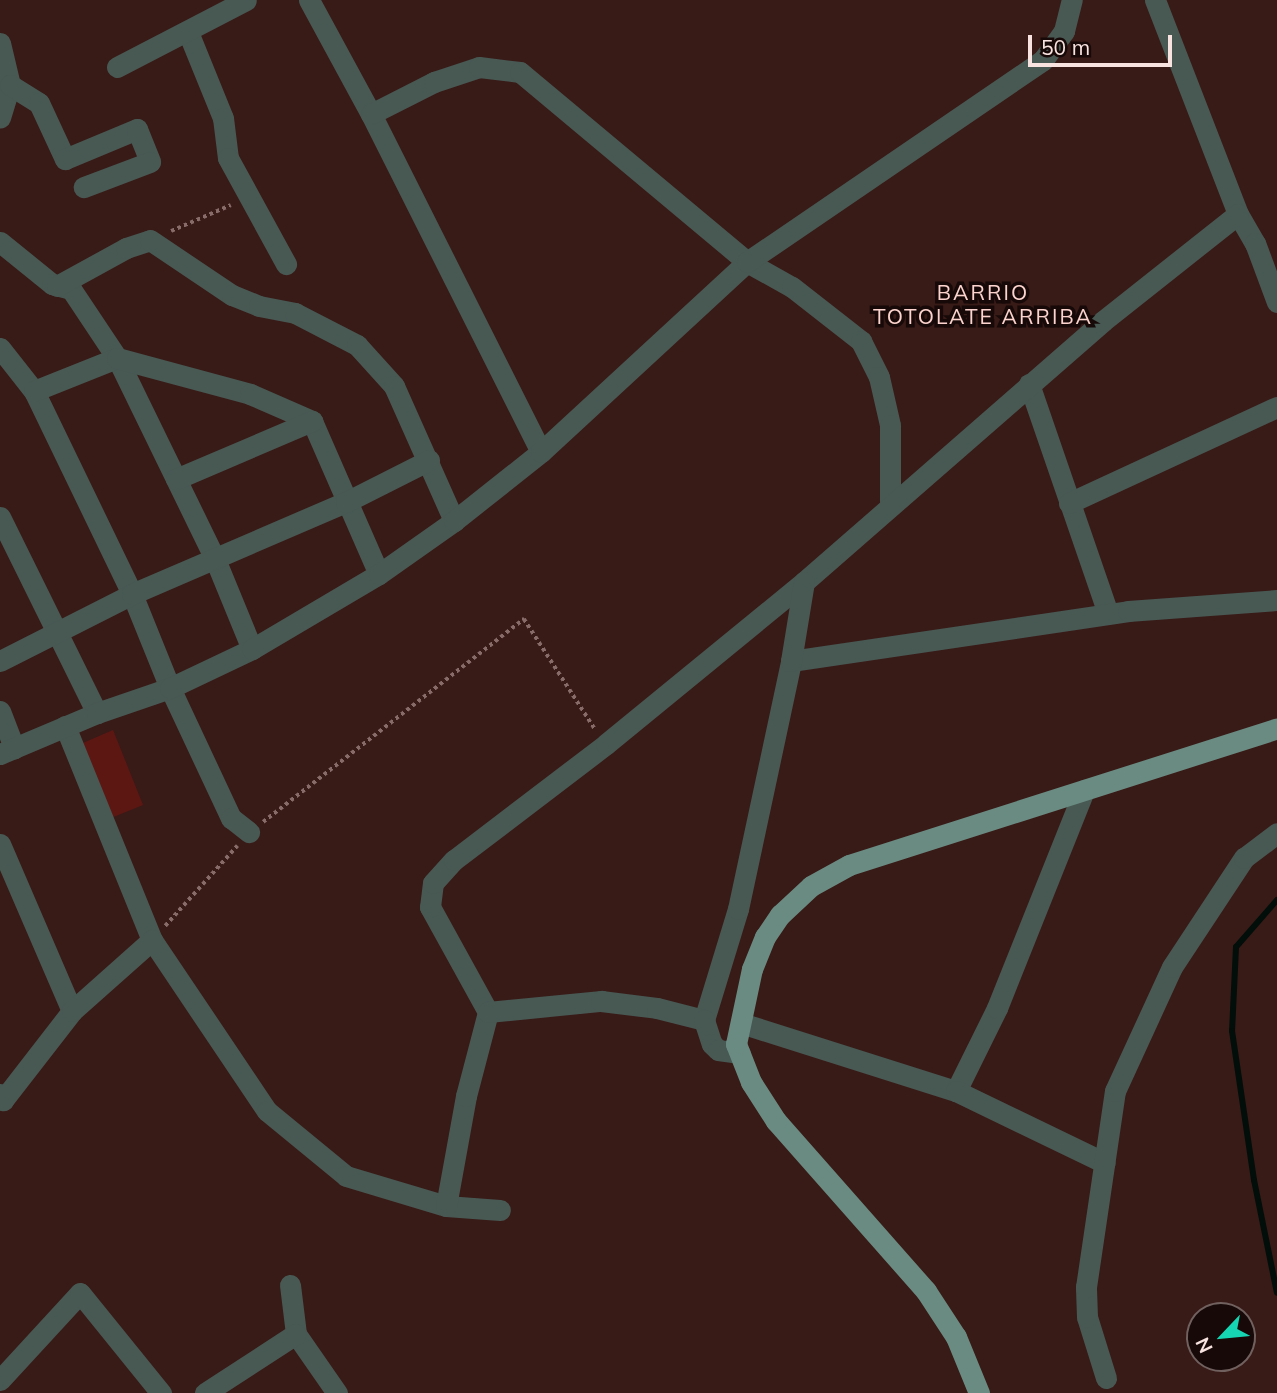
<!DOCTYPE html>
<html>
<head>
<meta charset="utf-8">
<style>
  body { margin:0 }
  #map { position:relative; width:1277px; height:1393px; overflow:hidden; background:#381a17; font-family:Mulish,sans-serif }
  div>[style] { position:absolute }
  .green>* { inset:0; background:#5d1713 }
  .stream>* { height:6px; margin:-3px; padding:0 3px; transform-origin:3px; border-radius:3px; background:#020e0a }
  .path>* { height:3.5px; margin-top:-1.75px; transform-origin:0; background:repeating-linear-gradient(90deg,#876c69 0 3.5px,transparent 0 7px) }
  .minor>* { height:21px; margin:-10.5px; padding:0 10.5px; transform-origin:10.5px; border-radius:10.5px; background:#485853 }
  .major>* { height:21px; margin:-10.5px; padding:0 10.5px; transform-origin:10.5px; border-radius:10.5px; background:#6a8b82 }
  span { translate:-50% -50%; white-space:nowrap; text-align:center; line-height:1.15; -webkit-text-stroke:7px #160908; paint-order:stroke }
  .neighbourhood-label { font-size:21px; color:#fcd3cd; letter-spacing:2px }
  .north { position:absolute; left:1186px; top:1302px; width:70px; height:70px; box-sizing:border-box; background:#160908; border:2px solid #70605e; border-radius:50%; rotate:244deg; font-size:19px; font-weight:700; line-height:28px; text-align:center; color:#f8e3e0 }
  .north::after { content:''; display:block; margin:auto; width:24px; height:32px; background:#15d5b3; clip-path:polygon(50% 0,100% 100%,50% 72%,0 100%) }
  .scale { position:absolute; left:1028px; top:35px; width:144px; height:32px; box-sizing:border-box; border:4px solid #f8e3e0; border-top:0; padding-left:9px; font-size:21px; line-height:24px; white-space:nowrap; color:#f8e3e0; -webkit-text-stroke:5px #160908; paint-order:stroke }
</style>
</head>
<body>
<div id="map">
  <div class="green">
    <i style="clip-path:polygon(113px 730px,143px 805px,106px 820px,76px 746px)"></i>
  </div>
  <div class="stream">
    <i style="left:1277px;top:900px;width:62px;rotate:131.1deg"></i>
    <i style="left:1236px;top:947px;width:84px;rotate:92.7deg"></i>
    <i style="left:1232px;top:1031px;width:151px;rotate:81.6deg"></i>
    <i style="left:1254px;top:1180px;width:115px;rotate:78.5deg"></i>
  </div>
  <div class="path">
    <i style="left:171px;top:231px;width:65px;rotate:-23.4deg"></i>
    <i style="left:263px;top:822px;width:331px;rotate:-37.9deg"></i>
    <i style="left:524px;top:619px;width:131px;rotate:57.2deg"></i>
    <i style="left:165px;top:926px;width:108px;rotate:-48deg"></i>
  </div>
  <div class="minor">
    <i style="left:309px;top:0;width:130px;rotate:61.5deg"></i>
    <i style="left:371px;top:114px;width:378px;rotate:63.3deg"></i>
    <i style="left:1155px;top:0;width:230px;rotate:68.8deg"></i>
    <i style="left:1238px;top:214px;width:34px;rotate:60deg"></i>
    <i style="left:1255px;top:243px;width:63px;rotate:69.6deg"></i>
    <i style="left:188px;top:32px;width:93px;rotate:67.9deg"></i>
    <i style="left:223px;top:118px;width:40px;rotate:82.9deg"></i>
    <i style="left:228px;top:158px;width:121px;rotate:61.3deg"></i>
    <i style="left:0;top:43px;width:43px;rotate:76.6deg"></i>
    <i style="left:10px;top:85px;width:34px;rotate:107deg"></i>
    <i style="left:117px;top:67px;width:145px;rotate:-27.4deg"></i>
    <i style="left:10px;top:85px;width:34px;rotate:32deg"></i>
    <i style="left:39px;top:103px;width:62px;rotate:65.1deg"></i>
    <i style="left:65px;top:159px;width:78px;rotate:-22.6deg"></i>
    <i style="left:137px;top:129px;width:35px;rotate:68deg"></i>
    <i style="left:150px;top:162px;width:71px;rotate:159.3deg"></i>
    <i style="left:371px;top:114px;width:71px;rotate:-26.9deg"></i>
    <i style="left:434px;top:82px;width:47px;rotate:-18.4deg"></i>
    <i style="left:479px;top:67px;width:41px;rotate:7deg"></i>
    <i style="left:520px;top:72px;width:296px;rotate:39.9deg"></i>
    <i style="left:747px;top:262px;width:51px;rotate:29.1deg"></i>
    <i style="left:792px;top:287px;width:88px;rotate:38deg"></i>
    <i style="left:861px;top:341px;width:40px;rotate:63.4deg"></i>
    <i style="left:879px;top:377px;width:49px;rotate:77.1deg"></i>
    <i style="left:890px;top:425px;width:80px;rotate:90deg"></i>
    <i style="left:0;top:242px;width:67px;rotate:38.9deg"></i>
    <i style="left:52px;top:284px;width:20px;rotate:15deg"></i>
    <i style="left:71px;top:289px;width:83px;rotate:56.3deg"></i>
    <i style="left:117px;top:358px;width:224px;rotate:64deg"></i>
    <i style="left:215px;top:559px;width:97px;rotate:67.7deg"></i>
    <i style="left:57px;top:286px;width:79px;rotate:-28.8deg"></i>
    <i style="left:126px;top:248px;width:25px;rotate:-18deg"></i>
    <i style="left:150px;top:240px;width:99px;rotate:33.9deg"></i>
    <i style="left:232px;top:295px;width:29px;rotate:22deg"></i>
    <i style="left:259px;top:306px;width:37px;rotate:11deg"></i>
    <i style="left:295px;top:313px;width:70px;rotate:27.3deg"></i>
    <i style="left:357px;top:345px;width:55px;rotate:47.9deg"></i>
    <i style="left:394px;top:386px;width:148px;rotate:66deg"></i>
    <i style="left:0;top:348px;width:55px;rotate:51.7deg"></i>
    <i style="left:34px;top:391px;width:225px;rotate:64.2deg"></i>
    <i style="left:132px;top:594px;width:101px;rotate:68deg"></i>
    <i style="left:170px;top:688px;width:144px;rotate:64.9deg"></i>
    <i style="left:231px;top:818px;width:23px;rotate:38deg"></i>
    <i style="left:1029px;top:384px;width:243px;rotate:71deg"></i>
    <i style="left:34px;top:391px;width:89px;rotate:-21.7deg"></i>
    <i style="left:117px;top:358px;width:138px;rotate:15.1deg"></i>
    <i style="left:250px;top:394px;width:68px;rotate:23.5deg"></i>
    <i style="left:312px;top:421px;width:167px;rotate:66.4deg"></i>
    <i style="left:176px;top:479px;width:148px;rotate:-23.1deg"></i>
    <i style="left:1069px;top:503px;width:229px;rotate:-24.8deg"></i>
    <i style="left:0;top:517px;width:219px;rotate:63.7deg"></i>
    <i style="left:0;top:661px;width:148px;rotate:-26.9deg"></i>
    <i style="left:132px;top:594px;width:233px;rotate:-23.3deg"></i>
    <i style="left:346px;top:502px;width:93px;rotate:-26.8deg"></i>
    <i style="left:791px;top:661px;width:341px;rotate:-8.4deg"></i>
    <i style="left:1128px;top:611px;width:149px;rotate:-4.2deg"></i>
    <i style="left:0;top:711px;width:40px;rotate:69deg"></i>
    <i style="left:65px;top:726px;width:231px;rotate:67.9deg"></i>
    <i style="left:152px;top:940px;width:206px;rotate:56.1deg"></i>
    <i style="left:267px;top:1111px;width:102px;rotate:39.4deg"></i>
    <i style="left:346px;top:1176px;width:104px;rotate:16.7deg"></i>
    <i style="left:446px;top:1206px;width:54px;rotate:4.2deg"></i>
    <i style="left:0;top:754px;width:105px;rotate:-22.9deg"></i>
    <i style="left:97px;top:713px;width:77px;rotate:-18.9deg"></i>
    <i style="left:170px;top:688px;width:91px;rotate:-25.4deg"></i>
    <i style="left:252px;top:649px;width:147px;rotate:-30.6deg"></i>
    <i style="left:379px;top:574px;width:92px;rotate:-35.2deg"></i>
    <i style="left:454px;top:521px;width:111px;rotate:-38.4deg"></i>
    <i style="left:541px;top:452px;width:280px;rotate:-42.7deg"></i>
    <i style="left:747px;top:262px;width:358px;rotate:-34.3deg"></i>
    <i style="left:1043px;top:60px;width:36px;rotate:-54deg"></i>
    <i style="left:1064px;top:31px;width:32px;rotate:-76deg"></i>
    <i style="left:0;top:844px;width:182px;rotate:66.7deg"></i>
    <i style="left:488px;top:1012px;width:120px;rotate:-118.9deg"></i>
    <i style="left:430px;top:907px;width:24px;rotate:-83deg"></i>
    <i style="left:433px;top:883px;width:31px;rotate:-48deg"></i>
    <i style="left:454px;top:860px;width:191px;rotate:-37.3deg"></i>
    <i style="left:606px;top:744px;width:256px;rotate:-39.3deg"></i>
    <i style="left:804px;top:582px;width:397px;rotate:-41.1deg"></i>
    <i style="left:1103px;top:321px;width:172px;rotate:-38.4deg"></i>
    <i style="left:704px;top:1020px;width:116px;rotate:-73deg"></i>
    <i style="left:738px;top:909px;width:254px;rotate:-77.9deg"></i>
    <i style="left:791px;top:661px;width:80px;rotate:-80.7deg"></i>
    <i style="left:741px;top:1023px;width:225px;rotate:17.6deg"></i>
    <i style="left:956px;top:1091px;width:93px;rotate:-63.7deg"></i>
    <i style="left:997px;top:1008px;width:235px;rotate:-68.2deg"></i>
    <i style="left:956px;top:1091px;width:165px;rotate:25.8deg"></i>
    <i style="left:0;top:1094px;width:7px;rotate:63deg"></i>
    <i style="left:3px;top:1100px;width:113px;rotate:-52.2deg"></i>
    <i style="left:72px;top:1011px;width:107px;rotate:-41.6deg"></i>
    <i style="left:446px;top:1206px;width:112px;rotate:-79.7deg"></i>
    <i style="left:466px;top:1096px;width:87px;rotate:-75.3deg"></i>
    <i style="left:488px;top:1012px;width:114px;rotate:-5.6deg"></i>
    <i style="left:601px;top:1001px;width:56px;rotate:7.1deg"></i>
    <i style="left:657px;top:1008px;width:49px;rotate:14.3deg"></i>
    <i style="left:704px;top:1020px;width:25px;rotate:72deg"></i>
    <i style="left:712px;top:1044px;width:8px;rotate:45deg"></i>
    <i style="left:718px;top:1050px;width:22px;rotate:8deg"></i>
    <i style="left:290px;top:1285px;width:49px;rotate:83deg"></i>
    <i style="left:296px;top:1334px;width:72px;rotate:55.2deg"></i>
    <i style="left:1106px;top:1378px;width:64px;rotate:-107.3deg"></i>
    <i style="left:1087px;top:1317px;width:30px;rotate:-92deg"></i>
    <i style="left:1086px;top:1287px;width:198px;rotate:-81.6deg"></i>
    <i style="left:1115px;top:1091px;width:136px;rotate:-65.3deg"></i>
    <i style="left:1172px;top:967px;width:131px;rotate:-56.6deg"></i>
    <i style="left:1244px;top:858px;width:41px;rotate:-37.1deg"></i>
    <i style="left:0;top:1380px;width:118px;rotate:-47.4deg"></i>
    <i style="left:80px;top:1293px;width:129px;rotate:51deg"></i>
    <i style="left:205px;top:1393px;width:108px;rotate:-33deg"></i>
  </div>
  <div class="major">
    <i style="left:979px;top:1393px;width:61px;rotate:-112.3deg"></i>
    <i style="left:956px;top:1337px;width:55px;rotate:-123.1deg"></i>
    <i style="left:926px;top:1291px;width:227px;rotate:-131.4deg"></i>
    <i style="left:776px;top:1121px;width:46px;rotate:-122.7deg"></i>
    <i style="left:751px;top:1082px;width:41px;rotate:-111.5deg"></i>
    <i style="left:736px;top:1044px;width:77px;rotate:-78deg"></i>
    <i style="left:752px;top:969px;width:35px;rotate:-68deg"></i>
    <i style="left:765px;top:937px;width:27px;rotate:-56deg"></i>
    <i style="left:780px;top:915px;width:42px;rotate:-43.1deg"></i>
    <i style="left:811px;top:886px;width:43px;rotate:-28.9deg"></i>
    <i style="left:849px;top:865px;width:449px;rotate:-17.7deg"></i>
  </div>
  <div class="neighbourhood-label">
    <span style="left:983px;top:304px">BARRIO<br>TOTOLATE ARRIBA</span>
  </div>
  <div class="north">N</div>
  <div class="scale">50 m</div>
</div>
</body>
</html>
